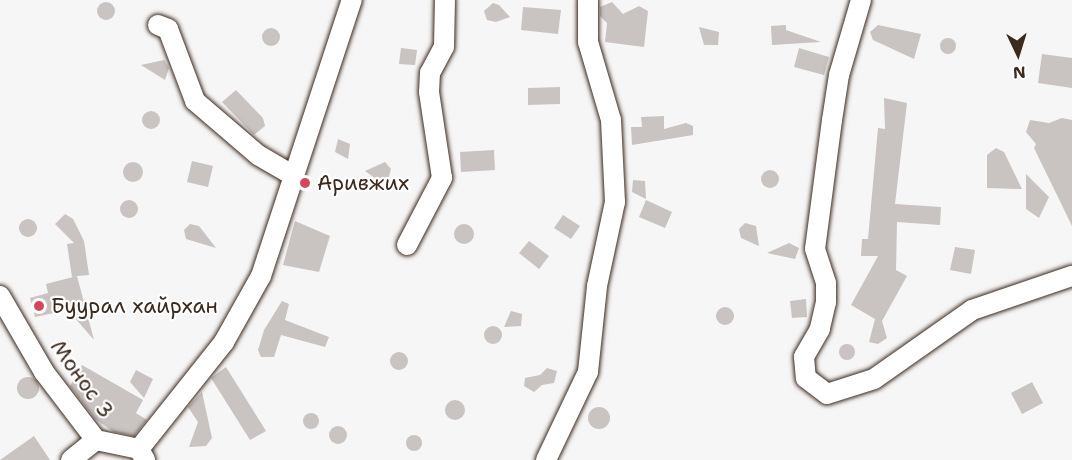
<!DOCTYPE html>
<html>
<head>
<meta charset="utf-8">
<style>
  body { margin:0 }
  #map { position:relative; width:1072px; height:460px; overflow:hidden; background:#f7f6f6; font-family:"Shantell Sans",sans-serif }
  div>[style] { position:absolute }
  .building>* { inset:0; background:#c9c3c1 }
  .round { border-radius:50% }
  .roads { filter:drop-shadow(0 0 2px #3b2a1e) drop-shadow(0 0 2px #3b2a1e) }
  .minor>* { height:20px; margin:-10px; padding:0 10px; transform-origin:10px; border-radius:10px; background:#fff }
  .dots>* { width:16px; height:16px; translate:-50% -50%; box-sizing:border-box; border:3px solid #fff; border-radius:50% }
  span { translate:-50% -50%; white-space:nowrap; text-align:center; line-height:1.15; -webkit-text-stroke:4.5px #fff; paint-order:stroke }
  .poi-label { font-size:21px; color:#3b2a1e }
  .left { translate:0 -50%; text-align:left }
  .street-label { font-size:21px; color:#3b2a1e }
  .north { position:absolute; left:988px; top:24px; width:60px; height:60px; -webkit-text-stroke:4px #fff; paint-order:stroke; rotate:176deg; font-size:16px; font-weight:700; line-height:24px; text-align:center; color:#3b2a1e }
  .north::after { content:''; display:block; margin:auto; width:21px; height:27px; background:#3b2a1e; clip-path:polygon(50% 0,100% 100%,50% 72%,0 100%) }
</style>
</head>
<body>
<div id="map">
  <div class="building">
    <i class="round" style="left:97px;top:2px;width:18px;height:18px"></i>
    <i style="clip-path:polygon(612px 2px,623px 14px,639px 6px,648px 11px,644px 47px,605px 42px,607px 23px,600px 16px,600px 7px)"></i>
    <i style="clip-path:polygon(493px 3px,499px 5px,510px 17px,496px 22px,487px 20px,484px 11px)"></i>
    <i style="clip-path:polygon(523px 7px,561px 10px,558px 34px,521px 30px)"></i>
    <i style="clip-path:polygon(786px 25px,786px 30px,821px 42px,772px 45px,771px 26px)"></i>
    <i style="clip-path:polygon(878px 25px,921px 34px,914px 59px,873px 40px,870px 32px)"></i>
    <i style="clip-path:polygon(699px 27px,719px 32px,718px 45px,704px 45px)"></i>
    <i class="round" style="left:262px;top:28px;width:18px;height:18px"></i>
    <i class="round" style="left:940px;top:38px;width:16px;height:16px"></i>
    <i style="clip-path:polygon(401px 48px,417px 50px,415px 65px,399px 64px)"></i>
    <i style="clip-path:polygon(799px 48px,829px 57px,824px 75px,794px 67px)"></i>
    <i style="clip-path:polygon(1042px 54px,1072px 58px,1072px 88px,1038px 83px)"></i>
    <i style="clip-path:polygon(164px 60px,169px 68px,165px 80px,141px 65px)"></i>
    <i style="clip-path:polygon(560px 87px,560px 104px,528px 105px,528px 88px)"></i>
    <i style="clip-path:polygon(236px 90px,263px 118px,265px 126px,254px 135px,222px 102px)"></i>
    <i style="clip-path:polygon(884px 98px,907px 103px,895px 204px,941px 207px,940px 225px,897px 222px,896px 270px,907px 276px,882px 321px,887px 338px,878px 344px,869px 342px,875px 319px,851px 305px,878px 256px,861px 256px,862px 239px,868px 239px,878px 128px,885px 129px)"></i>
    <i class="round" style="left:142px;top:111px;width:18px;height:18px"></i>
    <i style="clip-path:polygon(664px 116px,664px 129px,686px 123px,693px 126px,693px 135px,632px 145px,631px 127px,642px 127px,641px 117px)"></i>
    <i style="clip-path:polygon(1062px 118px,1072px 120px,1072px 226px,1034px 148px,1036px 144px,1026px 132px,1030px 120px,1049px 123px)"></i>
    <i style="clip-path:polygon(338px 139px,350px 144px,348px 159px,335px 152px)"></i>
    <i style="clip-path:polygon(996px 148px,1004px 152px,1022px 189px,987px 188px,987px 155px)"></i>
    <i style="clip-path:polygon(494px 150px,495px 170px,461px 172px,460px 152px)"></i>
    <i style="clip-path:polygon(192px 161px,213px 166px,208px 187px,187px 182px)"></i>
    <i class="round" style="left:123px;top:162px;width:20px;height:20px"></i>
    <i style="clip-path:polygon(385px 162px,391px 169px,388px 180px,379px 181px,365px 171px)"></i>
    <i class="round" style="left:761px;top:170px;width:18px;height:18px"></i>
    <i style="clip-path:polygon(1026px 174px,1049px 197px,1039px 218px,1026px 209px)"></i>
    <i style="clip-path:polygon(633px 180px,645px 181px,646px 199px,632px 192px)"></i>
    <i style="clip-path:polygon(646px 200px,672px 212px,665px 228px,639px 217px)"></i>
    <i class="round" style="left:120px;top:200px;width:18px;height:18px"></i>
    <i style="clip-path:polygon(65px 214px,73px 219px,84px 241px,89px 275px,77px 276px,94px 340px,68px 310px,35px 317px,30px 298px,48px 293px,46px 284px,77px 276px,72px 277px,67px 244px,74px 243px,55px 224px)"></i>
    <i style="clip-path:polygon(563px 215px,580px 226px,571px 239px,554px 228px)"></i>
    <i class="round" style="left:19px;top:219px;width:18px;height:18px"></i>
    <i style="clip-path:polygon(295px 221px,330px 236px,319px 272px,283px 265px)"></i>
    <i style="clip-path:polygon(745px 223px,756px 226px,759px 246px,741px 238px,739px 229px)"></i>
    <i style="clip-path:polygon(190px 224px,199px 226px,216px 248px,186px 239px,184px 230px)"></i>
    <i class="round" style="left:454px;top:224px;width:20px;height:20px"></i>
    <i style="clip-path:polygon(529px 241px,549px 256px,539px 269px,519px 253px)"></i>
    <i style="clip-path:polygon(789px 243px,799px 248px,795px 259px,767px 253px)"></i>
    <i style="clip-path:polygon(955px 247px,975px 250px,971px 274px,950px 270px)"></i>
    <i style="clip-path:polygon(806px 299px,807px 317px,792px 318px,790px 301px)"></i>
    <i style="clip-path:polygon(282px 301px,289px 304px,285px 320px,329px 337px,325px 347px,281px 335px,274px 357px,261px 357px,258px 350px,264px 330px)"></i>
    <i class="round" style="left:716px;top:307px;width:18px;height:18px"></i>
    <i style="clip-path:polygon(511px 311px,522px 314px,521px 326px,504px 327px)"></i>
    <i class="round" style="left:484px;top:326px;width:18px;height:18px"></i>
    <i class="round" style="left:839px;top:344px;width:16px;height:16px"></i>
    <i class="round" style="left:390px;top:352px;width:18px;height:18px"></i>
    <i style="clip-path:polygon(82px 365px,143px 400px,136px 413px,147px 420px,134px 436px,114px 432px,95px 419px,70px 386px)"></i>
    <i style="clip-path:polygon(226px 367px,266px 431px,250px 440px,211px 378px)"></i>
    <i style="clip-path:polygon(547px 368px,557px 371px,554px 383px,542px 385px,534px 392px,524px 386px,525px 378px,540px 375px)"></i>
    <i style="clip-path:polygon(136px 370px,153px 379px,144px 398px,130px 382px)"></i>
    <i class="round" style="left:17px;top:377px;width:22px;height:22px"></i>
    <i style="clip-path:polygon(1032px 382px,1043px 403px,1022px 414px,1011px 393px)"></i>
    <i style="clip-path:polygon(202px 392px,212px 438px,206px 446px,189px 447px,198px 422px,188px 407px)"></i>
    <i class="round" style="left:445px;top:400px;width:20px;height:20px"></i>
    <i class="round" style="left:588px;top:407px;width:22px;height:22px"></i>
    <i class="round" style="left:303px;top:413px;width:16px;height:16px"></i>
    <i class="round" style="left:329px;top:426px;width:18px;height:18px"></i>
    <i class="round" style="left:406px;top:435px;width:16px;height:16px"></i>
    <i style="clip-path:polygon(34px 436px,50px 460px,0 460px)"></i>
  </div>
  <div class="roads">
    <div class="minor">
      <i style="left:861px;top:0;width:78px;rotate:106.3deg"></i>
      <i style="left:839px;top:75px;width:46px;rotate:98.8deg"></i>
      <i style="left:832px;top:120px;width:130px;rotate:97.5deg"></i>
      <i style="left:815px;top:249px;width:36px;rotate:72deg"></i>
      <i style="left:826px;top:283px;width:19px;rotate:90deg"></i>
      <i style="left:826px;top:302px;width:28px;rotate:103deg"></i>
      <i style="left:820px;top:329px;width:32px;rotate:120deg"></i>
      <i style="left:804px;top:357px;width:21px;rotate:85deg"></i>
      <i style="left:806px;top:378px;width:26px;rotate:37deg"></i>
      <i style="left:827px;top:394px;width:49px;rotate:-17.7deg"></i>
      <i style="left:874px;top:379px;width:120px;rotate:-35.1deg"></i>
      <i style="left:972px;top:310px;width:106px;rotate:-18.8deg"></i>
      <i style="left:158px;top:25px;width:11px;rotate:22deg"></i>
      <i style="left:168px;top:29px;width:77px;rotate:69.4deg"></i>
      <i style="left:195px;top:101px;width:83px;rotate:40.6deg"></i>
      <i style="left:258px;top:155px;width:42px;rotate:30.3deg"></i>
      <i style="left:407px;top:245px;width:76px;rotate:-62.4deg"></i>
      <i style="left:442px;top:178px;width:87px;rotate:-98.6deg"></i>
      <i style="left:429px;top:92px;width:19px;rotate:-87deg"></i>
      <i style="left:430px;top:73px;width:30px;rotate:-62deg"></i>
      <i style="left:444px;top:47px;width:47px;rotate:-88.8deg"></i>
      <i style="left:0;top:296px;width:88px;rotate:59.9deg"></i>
      <i style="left:44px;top:372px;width:86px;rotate:52.6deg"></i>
      <i style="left:96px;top:440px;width:44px;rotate:11.8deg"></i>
      <i style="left:139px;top:449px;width:13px;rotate:61deg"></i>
      <i style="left:139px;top:449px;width:137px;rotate:-51.5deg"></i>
      <i style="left:224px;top:342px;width:76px;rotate:-60.7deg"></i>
      <i style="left:261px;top:276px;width:291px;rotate:-71.8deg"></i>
      <i style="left:71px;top:460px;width:32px;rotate:-39deg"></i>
      <i style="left:546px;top:460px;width:98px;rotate:-64.5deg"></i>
      <i style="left:588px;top:372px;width:86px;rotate:-84deg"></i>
      <i style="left:597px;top:286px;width:86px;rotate:-77.9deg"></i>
      <i style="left:615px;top:202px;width:82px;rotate:-92.8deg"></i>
      <i style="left:611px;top:120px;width:81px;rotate:-106.4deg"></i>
      <i style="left:588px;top:42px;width:42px;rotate:-90deg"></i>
    </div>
  </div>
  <div class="dots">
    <i style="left:305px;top:183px;background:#d1495b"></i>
    <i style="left:39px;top:306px;background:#d1495b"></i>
  </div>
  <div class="poi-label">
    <span class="left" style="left:317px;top:183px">Аривжих</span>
    <span class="left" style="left:51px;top:306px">Буурал хайрхан</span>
  </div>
  <div class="street-label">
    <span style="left:82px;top:379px;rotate:54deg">Монос 3</span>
  </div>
  <div class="north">N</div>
</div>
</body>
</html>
